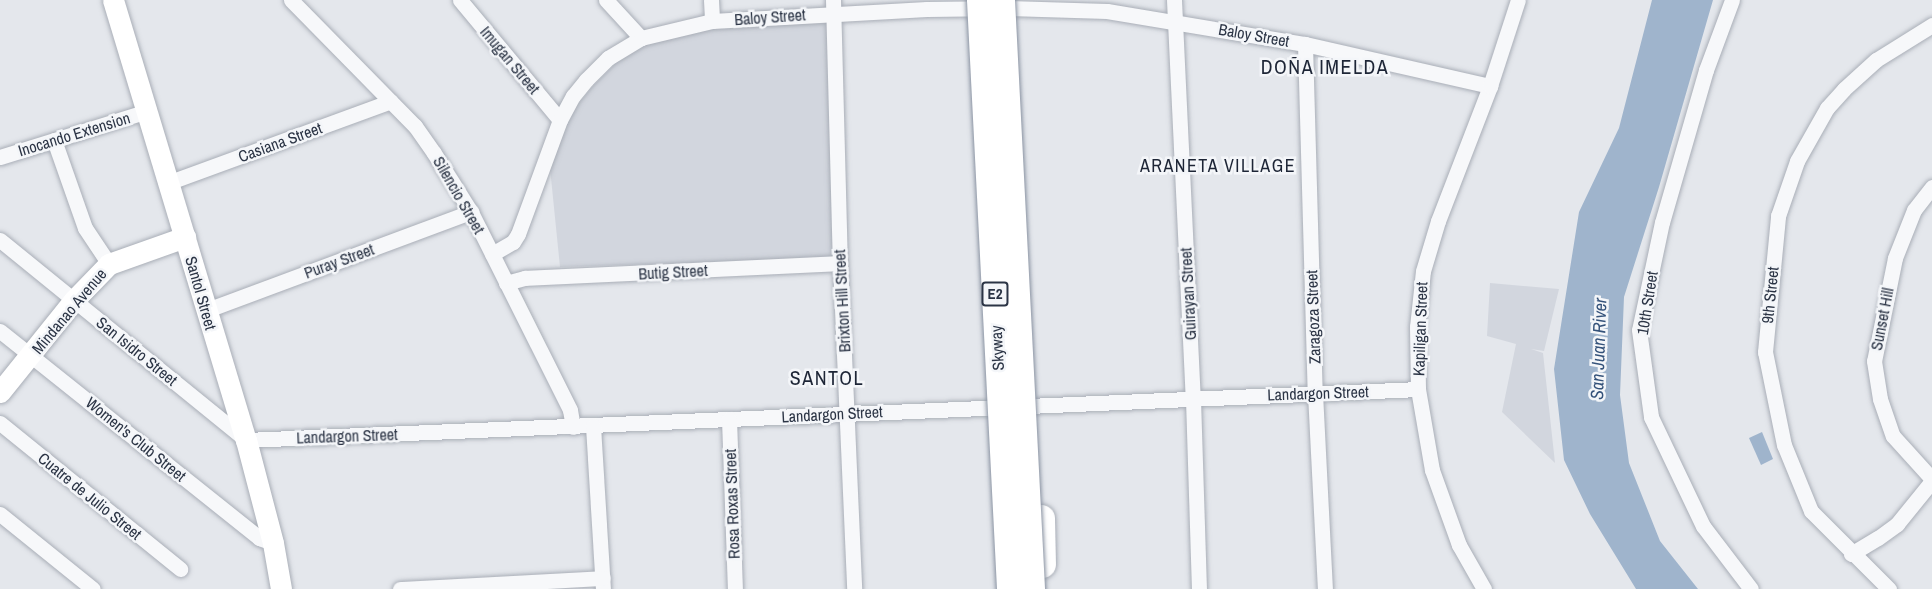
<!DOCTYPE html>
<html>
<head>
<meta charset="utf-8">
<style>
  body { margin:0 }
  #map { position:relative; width:1932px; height:589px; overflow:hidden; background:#e4e7ec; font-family:"Archivo Narrow",sans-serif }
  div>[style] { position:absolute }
  .built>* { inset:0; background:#d2d6de }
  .water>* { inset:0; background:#9fb4cc }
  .roads { filter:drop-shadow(0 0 2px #a9aeb7) drop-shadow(0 0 2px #a9aeb7) }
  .street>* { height:15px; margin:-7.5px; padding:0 7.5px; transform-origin:7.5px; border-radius:7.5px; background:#f7f8fa }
  .secondary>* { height:21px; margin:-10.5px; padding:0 10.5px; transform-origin:10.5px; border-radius:10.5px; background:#fff }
  .highway>* { height:27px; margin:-13.5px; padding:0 13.5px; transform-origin:13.5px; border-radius:13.5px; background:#fff }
  .bridges { filter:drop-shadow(0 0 2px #8b94a3) drop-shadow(0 0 2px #8b94a3) }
  .highway-bridge>* { height:27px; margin:-13.5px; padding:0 13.5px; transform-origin:13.5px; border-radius:13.5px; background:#fff }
  span { translate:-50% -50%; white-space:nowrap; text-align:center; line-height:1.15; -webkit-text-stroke:5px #f4f6f9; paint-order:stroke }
  .shield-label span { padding:2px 4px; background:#f4f6f9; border:2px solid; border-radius:4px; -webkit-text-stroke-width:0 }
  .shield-label { font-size:15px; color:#2b3445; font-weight:700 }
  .street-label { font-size:16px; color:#2b3445 }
  .neighbourhood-label { font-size:18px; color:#1d2536; letter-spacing:1.5px }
  .water-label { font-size:18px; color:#34527a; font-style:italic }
  .quarter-label { font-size:20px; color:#1d2536; letter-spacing:1.5px }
</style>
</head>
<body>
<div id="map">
  <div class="built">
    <i style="clip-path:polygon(830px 23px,835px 258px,560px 267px,549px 158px,570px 114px,593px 86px,626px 53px,643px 44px,718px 25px)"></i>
    <i style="clip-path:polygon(1490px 283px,1559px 289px,1544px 351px,1531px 349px,1543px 353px,1555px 463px,1502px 412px,1516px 344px,1487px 336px)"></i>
  </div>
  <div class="water">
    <i style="clip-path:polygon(1652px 0,1713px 0,1659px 187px,1624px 297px,1620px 395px,1629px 463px,1660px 541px,1698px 589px,1636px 589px,1590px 514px,1564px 460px,1554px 369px,1579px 212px,1619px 128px)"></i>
    <i style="clip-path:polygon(1762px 432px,1773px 459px,1761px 465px,1749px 438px)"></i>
  </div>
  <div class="roads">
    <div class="street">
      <i style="left:291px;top:0;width:177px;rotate:45.5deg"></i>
      <i style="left:415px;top:126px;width:33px;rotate:55deg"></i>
      <i style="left:434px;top:153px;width:70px;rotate:57.9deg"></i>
      <i style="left:471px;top:212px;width:221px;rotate:63.4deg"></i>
      <i style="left:570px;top:410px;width:17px;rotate:80deg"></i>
      <i style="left:460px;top:0;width:156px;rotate:50.2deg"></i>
      <i style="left:606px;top:0;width:52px;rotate:47.4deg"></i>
      <i style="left:711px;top:0;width:21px;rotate:87deg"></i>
      <i style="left:833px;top:0;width:263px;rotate:88.5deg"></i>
      <i style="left:840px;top:263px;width:326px;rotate:87.5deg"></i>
      <i style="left:1174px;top:0;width:399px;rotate:87.3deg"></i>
      <i style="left:1193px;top:399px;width:190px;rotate:88.2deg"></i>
      <i style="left:1732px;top:0;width:75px;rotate:110.4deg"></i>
      <i style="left:1706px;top:70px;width:158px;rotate:106.1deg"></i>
      <i style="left:1662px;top:222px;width:110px;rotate:102deg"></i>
      <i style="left:1639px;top:330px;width:88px;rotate:82.1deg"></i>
      <i style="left:1651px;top:417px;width:121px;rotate:64.5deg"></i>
      <i style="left:1703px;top:526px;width:79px;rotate:52.7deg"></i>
      <i style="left:1305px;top:44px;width:349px;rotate:88.4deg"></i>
      <i style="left:1315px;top:393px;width:196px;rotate:87.1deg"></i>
      <i style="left:54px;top:140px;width:93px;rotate:70.6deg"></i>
      <i style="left:85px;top:228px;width:43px;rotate:56.3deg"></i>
      <i style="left:0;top:157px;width:155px;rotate:-17.3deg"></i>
      <i style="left:170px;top:182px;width:235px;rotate:-20.1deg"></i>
      <i style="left:1932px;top:187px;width:29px;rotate:128deg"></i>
      <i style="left:1914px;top:210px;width:52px;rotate:111.6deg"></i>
      <i style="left:1895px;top:258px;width:105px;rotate:101.5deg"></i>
      <i style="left:1874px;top:361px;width:38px;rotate:81deg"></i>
      <i style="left:1880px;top:399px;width:39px;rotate:71deg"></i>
      <i style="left:1893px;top:436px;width:58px;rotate:47.8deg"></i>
      <i style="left:0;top:240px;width:317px;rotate:39.1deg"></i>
      <i style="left:246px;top:440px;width:1173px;rotate:-2.49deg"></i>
      <i style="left:492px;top:254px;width:24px;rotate:-30deg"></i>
      <i style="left:513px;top:242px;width:9px;rotate:-58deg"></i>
      <i style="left:518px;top:234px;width:121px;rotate:-69.8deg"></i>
      <i style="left:560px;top:120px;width:27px;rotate:-62deg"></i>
      <i style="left:573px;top:96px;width:21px;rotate:-51deg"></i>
      <i style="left:586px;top:80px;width:31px;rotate:-45deg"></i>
      <i style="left:608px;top:58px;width:39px;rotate:-31deg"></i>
      <i style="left:641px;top:38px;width:73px;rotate:-13.5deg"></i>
      <i style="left:712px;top:21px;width:215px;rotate:-3.2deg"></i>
      <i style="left:927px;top:9px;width:81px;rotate:-0.7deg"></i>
      <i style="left:1008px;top:8px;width:99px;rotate:1.7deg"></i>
      <i style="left:1107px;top:11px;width:201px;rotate:9.5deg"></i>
      <i style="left:1305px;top:44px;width:190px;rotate:12.8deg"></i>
      <i style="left:506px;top:283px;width:20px;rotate:-15deg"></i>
      <i style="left:525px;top:278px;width:315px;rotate:-2.7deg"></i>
      <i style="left:207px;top:310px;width:282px;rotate:-20.4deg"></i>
      <i style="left:0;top:331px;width:332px;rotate:38.6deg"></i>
      <i style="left:259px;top:538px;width:15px;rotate:20deg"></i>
      <i style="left:729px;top:419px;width:170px;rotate:88deg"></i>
      <i style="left:0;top:423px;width:232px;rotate:39deg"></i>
      <i style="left:593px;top:426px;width:163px;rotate:86.5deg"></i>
      <i style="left:0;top:514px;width:119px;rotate:38.9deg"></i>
      <i style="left:1851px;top:554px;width:31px;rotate:-31deg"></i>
      <i style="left:1878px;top:538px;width:24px;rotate:-36deg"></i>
      <i style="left:1897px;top:524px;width:55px;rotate:-50.9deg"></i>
      <i style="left:400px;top:589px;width:203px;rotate:-3.1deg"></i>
      <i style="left:1484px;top:589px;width:51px;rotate:-119.6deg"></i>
      <i style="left:1459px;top:545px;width:80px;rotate:-109.8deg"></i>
      <i style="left:1432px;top:470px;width:82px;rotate:-99.8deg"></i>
      <i style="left:1418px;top:389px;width:62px;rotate:-90.9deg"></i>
      <i style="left:1417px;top:327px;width:56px;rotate:-83.9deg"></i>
      <i style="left:1423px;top:271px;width:52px;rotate:-73.3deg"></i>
      <i style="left:1438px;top:221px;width:145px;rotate:-68.9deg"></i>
      <i style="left:1490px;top:86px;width:90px;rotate:-72deg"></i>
      <i style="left:1889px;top:589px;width:110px;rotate:-135deg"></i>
      <i style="left:1811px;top:511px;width:71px;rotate:-112.2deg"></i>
      <i style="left:1784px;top:445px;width:95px;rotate:-101.5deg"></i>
      <i style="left:1765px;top:352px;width:137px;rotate:-84.5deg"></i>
      <i style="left:1778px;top:216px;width:58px;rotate:-70.9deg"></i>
      <i style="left:1797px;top:161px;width:61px;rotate:-60.5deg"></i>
      <i style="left:1827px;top:108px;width:25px;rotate:-48deg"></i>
      <i style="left:1844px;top:89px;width:43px;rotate:-42.2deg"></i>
      <i style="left:1876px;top:60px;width:66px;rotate:-32deg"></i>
    </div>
    <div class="secondary">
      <i style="left:113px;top:0;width:460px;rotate:73.2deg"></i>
      <i style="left:246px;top:440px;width:106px;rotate:75.3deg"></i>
      <i style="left:273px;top:543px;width:47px;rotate:80.1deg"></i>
      <i style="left:0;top:392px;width:118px;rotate:-51.2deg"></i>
      <i style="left:74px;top:300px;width:50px;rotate:-45.8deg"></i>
      <i style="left:109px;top:264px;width:81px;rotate:-19.6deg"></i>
    </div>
    <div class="highway">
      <i style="left:1041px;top:518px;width:46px;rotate:88.8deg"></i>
    </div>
  </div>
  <div class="bridges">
    <div class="highway-bridge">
      <i style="left:980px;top:0;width:590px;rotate:87.08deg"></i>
      <i style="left:1001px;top:0;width:590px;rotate:87.08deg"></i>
    </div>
  </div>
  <div class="shield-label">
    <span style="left:995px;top:294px">E2</span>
  </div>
  <div class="street-label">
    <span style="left:770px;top:17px;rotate:-4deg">Baloy Street</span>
    <span style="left:1254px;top:35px;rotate:10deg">Baloy Street</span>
    <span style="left:510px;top:60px;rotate:50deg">Imugan Street</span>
    <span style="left:74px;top:134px;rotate:-17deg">Inocando Extension</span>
    <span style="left:280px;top:142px;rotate:-20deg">Casiana Street</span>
    <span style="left:459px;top:195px;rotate:60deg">Silencio Street</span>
    <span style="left:339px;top:261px;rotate:-20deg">Puray Street</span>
    <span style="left:673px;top:272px;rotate:-3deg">Butig Street</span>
    <span style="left:201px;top:293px;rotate:74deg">Santol Street</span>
    <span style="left:1188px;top:294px;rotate:-93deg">Guirayan Street</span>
    <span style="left:1770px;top:295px;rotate:-84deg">9th Street</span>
    <span style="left:842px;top:301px;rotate:-93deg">Brixton Hill Street</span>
    <span style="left:1647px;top:303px;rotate:-81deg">10th Street</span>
    <span style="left:69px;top:311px;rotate:-50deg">Mindanao Avenue</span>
    <span style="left:1313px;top:317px;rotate:-92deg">Zaragoza Street</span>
    <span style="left:1882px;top:319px;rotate:-79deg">Sunset Hill</span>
    <span style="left:1420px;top:329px;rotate:-88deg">Kapiligan Street</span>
    <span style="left:997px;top:348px;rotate:-93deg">Skyway</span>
    <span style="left:137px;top:351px;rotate:39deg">San Isidro Street</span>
    <span style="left:1318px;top:393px;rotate:-2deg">Landargon Street</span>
    <span style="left:832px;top:414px;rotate:-3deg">Landargon Street</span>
    <span style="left:347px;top:436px;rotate:-2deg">Landargon Street</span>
    <span style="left:136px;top:439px;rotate:39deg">Women's Club Street</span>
    <span style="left:90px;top:496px;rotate:39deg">Cuatre de Julio Street</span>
    <span style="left:732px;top:504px;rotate:-92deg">Rosa Roxas Street</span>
  </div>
  <div class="neighbourhood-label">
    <span style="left:1218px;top:166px">ARANETA VILLAGE</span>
  </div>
  <div class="water-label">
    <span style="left:1599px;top:349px;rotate:-88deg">San Juan River</span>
  </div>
  <div class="quarter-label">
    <span style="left:1325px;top:66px">DOÑA IMELDA</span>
    <span style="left:827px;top:377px">SANTOL</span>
  </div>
</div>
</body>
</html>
